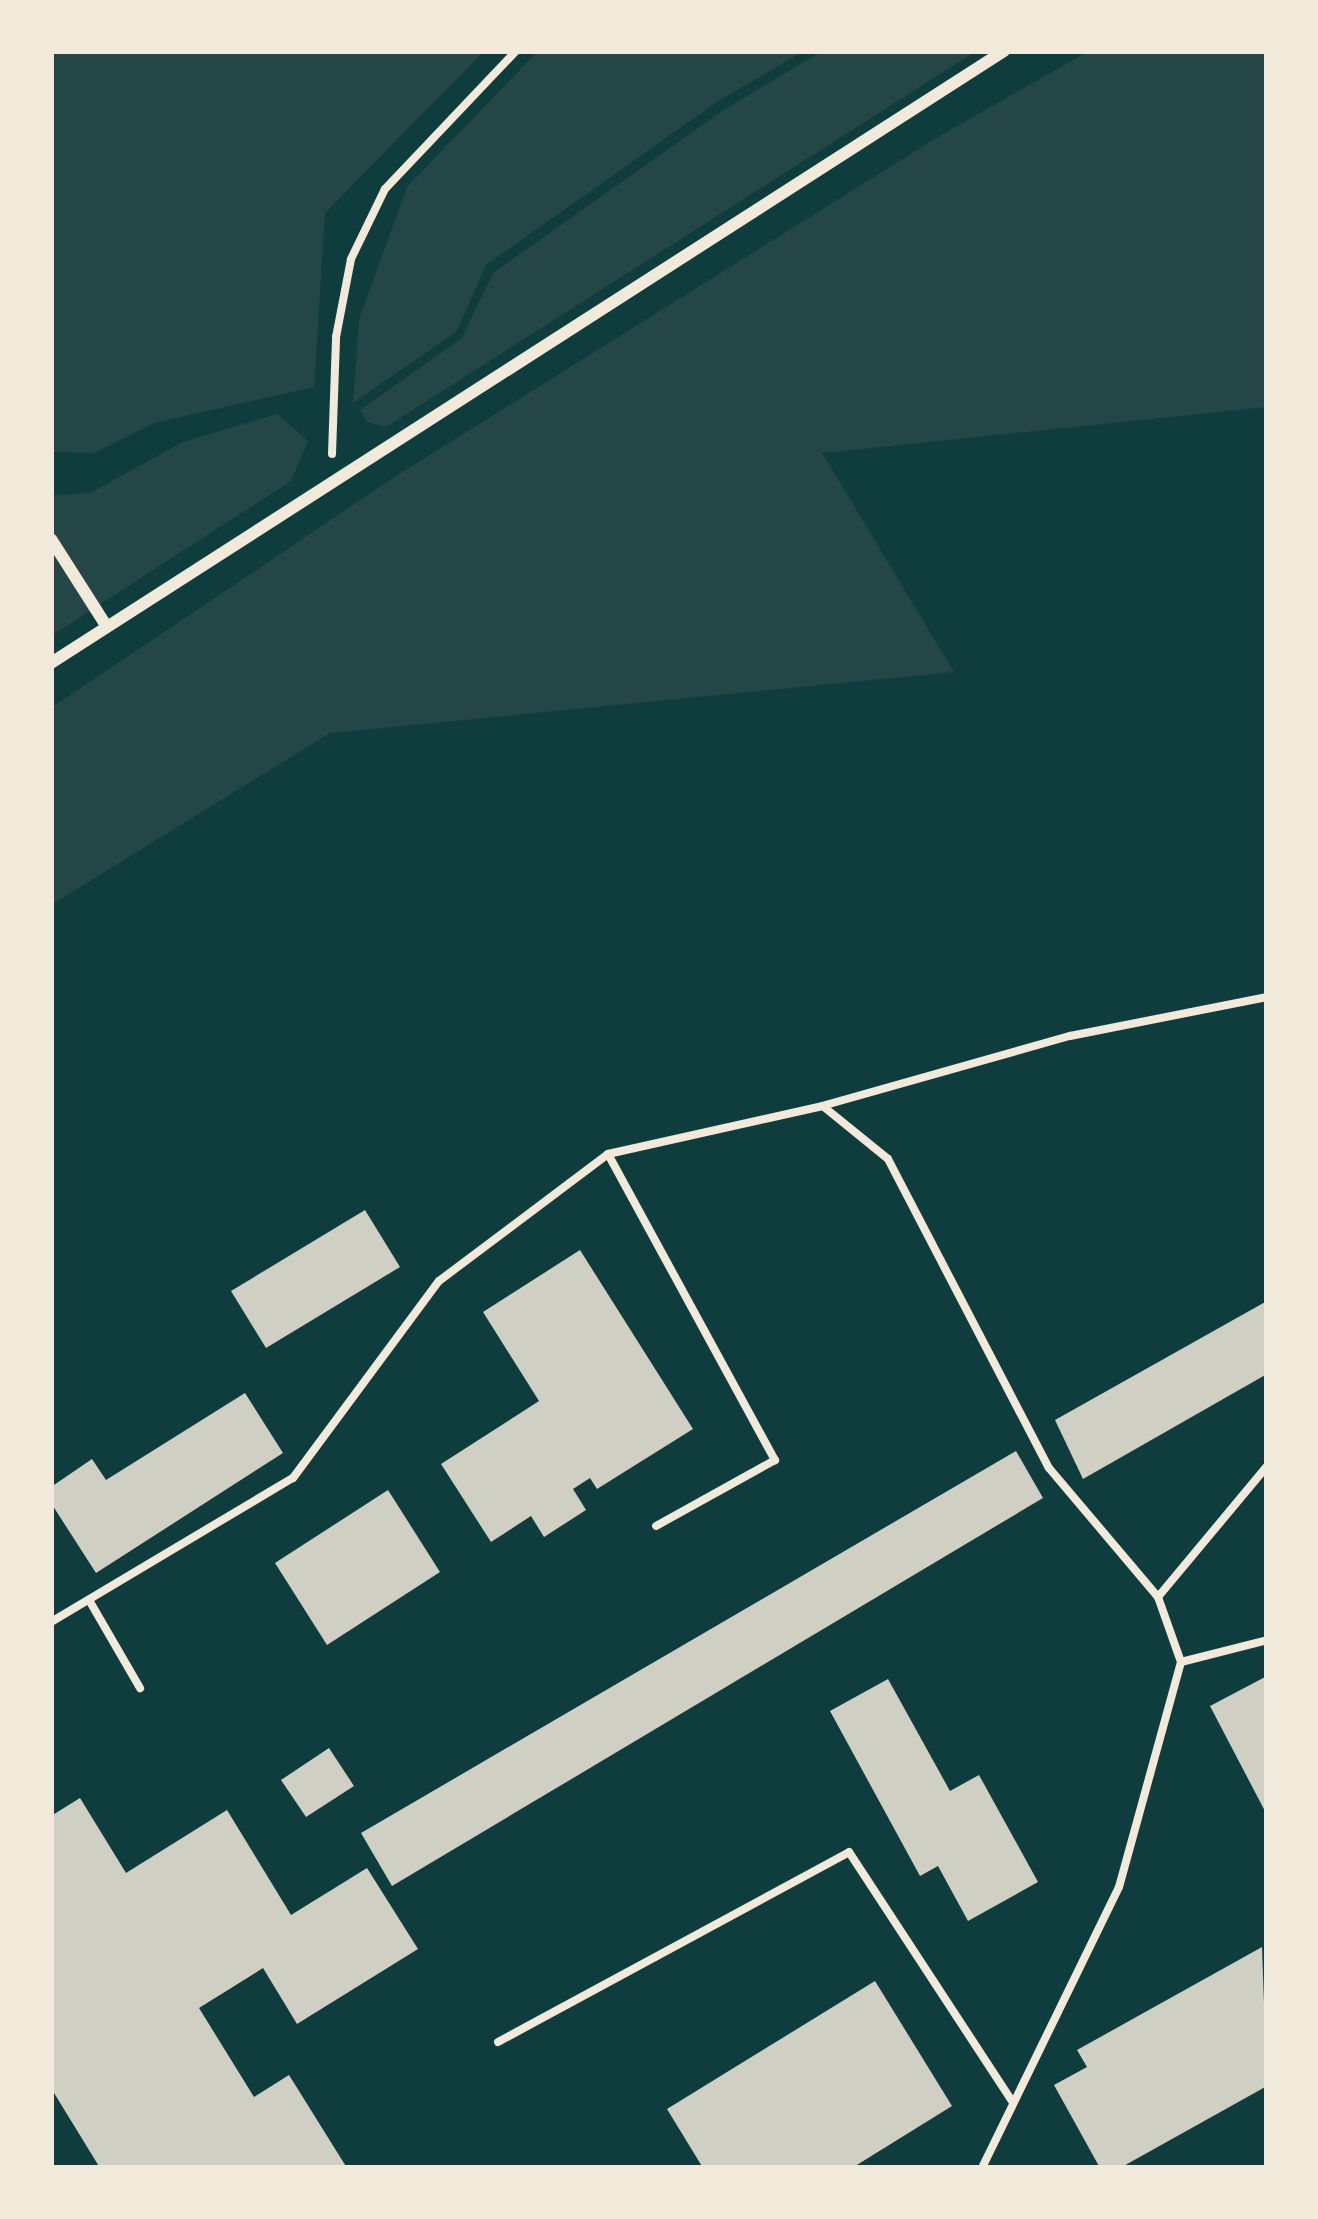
<!DOCTYPE html>
<html>
<head>
<meta charset="utf-8">
<style>
  body { margin:0 }
  #map { position:relative; width:1318px; height:2219px; overflow:hidden; background:#0f3d3e; font-family:"DejaVu Sans",sans-serif }
  div>[style] { position:absolute }
  .green>* { inset:0; background:#244646 }
  .building>* { inset:0; background:#cfcfc3 }
  .path>* { height:8px; margin:-4px; padding:0 4px; transform-origin:4px; border-radius:4px; background:#f1e9da }
  .service>* { height:8px; margin:-4px; padding:0 4px; transform-origin:4px; border-radius:4px; background:#f1e9da }
  .minor>* { height:12px; margin:-6px; padding:0 6px; transform-origin:6px; border-radius:6px; background:#f1e9da }
  span { translate:-50% -50%; white-space:nowrap; text-align:center; line-height:1.15; -webkit-text-stroke:12px #f1e9da; paint-order:stroke }
  .frame { position:absolute; inset:0; border:54px solid #f1e9da; pointer-events:none }
</style>
</head>
<body>
<div id="map">
  <div class="green">
    <i style="clip-path:polygon(51px 51px,484px 51px,325px 213px,314px 387px,154px 423px,94px 453px,51px 452px)"></i>
    <i style="clip-path:polygon(538px 51px,804px 51px,717px 102px,486px 265px,456px 332px,353px 403px,359px 319px,407px 187px)"></i>
    <i style="clip-path:polygon(822px 51px,976px 51px,386px 427px,367px 422px,360px 410px,462px 338px,493px 273px,722px 111px)"></i>
    <i style="clip-path:polygon(1089px 51px,1267px 51px,1267px 407px,822px 453px,954px 672px,330px 733px,51px 905px,51px 708px,396px 476px,941px 135px)"></i>
    <i style="clip-path:polygon(277px 414px,308px 441px,291px 481px,51px 636px,51px 495px,90px 493px,183px 442px)"></i>
  </div>
  <div class="building">
    <i style="clip-path:polygon(365px 1210px,400px 1267px,266px 1348px,231px 1291px)"></i>
    <i style="clip-path:polygon(580px 1250px,693px 1429px,597px 1489px,590px 1478px,573px 1489px,586px 1510px,544px 1537px,531px 1516px,491px 1542px,441px 1464px,539px 1401px,483px 1312px)"></i>
    <i style="clip-path:polygon(1267px 1301px,1267px 1374px,1083px 1479px,1055px 1420px)"></i>
    <i style="clip-path:polygon(245px 1393px,283px 1453px,96px 1573px,51px 1503px,51px 1487px,92px 1459px,106px 1480px)"></i>
    <i style="clip-path:polygon(1016px 1451px,1043px 1498px,392px 1886px,361px 1833px)"></i>
    <i style="clip-path:polygon(388px 1490px,440px 1572px,327px 1645px,275px 1563px)"></i>
    <i style="clip-path:polygon(1267px 1676px,1267px 1815px,1210px 1706px)"></i>
    <i style="clip-path:polygon(888px 1679px,950px 1791px,979px 1775px,1038px 1882px,968px 1921px,938px 1866px,920px 1876px,830px 1711px)"></i>
    <i style="clip-path:polygon(329px 1748px,354px 1786px,306px 1817px,281px 1780px)"></i>
    <i style="clip-path:polygon(80px 1798px,126px 1873px,227px 1810px,291px 1915px,367px 1868px,418px 1949px,297px 2024px,263px 1968px,199px 2008px,254px 2097px,289px 2075px,347px 2168px,100px 2168px,51px 2088px,51px 1816px)"></i>
    <i style="clip-path:polygon(1262px 1947px,1267px 2086px,1120px 2168px,1100px 2168px,1054px 2085px,1087px 2067px,1077px 2050px)"></i>
    <i style="clip-path:polygon(875px 1981px,952px 2106px,852px 2168px,703px 2168px,667px 2109px)"></i>
  </div>
  <div class="path">
    <i style="left:332px;top:454px;width:117px;rotate:-88deg"></i>
    <i style="left:336px;top:337px;width:79px;rotate:-79.1deg"></i>
    <i style="left:351px;top:259px;width:78px;rotate:-64.1deg"></i>
    <i style="left:385px;top:189px;width:190px;rotate:-46.5deg"></i>
  </div>
  <div class="service">
    <i style="left:824px;top:1107px;width:82px;rotate:39.1deg"></i>
    <i style="left:888px;top:1159px;width:348px;rotate:62.5deg"></i>
    <i style="left:1049px;top:1468px;width:169px;rotate:49.8deg"></i>
    <i style="left:1158px;top:1597px;width:69px;rotate:70.5deg"></i>
    <i style="left:1181px;top:1662px;width:233px;rotate:105.4deg"></i>
    <i style="left:1119px;top:1887px;width:313px;rotate:116deg"></i>
    <i style="left:608px;top:1154px;width:349px;rotate:61.4deg"></i>
    <i style="left:775px;top:1460px;width:136px;rotate:151deg"></i>
    <i style="left:1158px;top:1597px;width:170px;rotate:-50.2deg"></i>
    <i style="left:89px;top:1600px;width:102px;rotate:59.9deg"></i>
    <i style="left:51px;top:1622px;width:282px;rotate:-30.8deg"></i>
    <i style="left:293px;top:1478px;width:245px;rotate:-53.5deg"></i>
    <i style="left:439px;top:1281px;width:211px;rotate:-36.9deg"></i>
    <i style="left:608px;top:1154px;width:219px;rotate:-12.6deg"></i>
    <i style="left:822px;top:1106px;width:258px;rotate:-15.8deg"></i>
    <i style="left:1070px;top:1036px;width:201px;rotate:-11.2deg"></i>
    <i style="left:1181px;top:1662px;width:89px;rotate:-14.3deg"></i>
    <i style="left:498px;top:2042px;width:399px;rotate:-28.4deg"></i>
    <i style="left:849px;top:1852px;width:298px;rotate:56.8deg"></i>
  </div>
  <div class="minor">
    <i style="left:51px;top:539px;width:104px;rotate:57.5deg"></i>
    <i style="left:51px;top:663px;width:1133px;rotate:-32.71deg"></i>
  </div>
  <div class="frame"></div>
</div>
</body>
</html>
